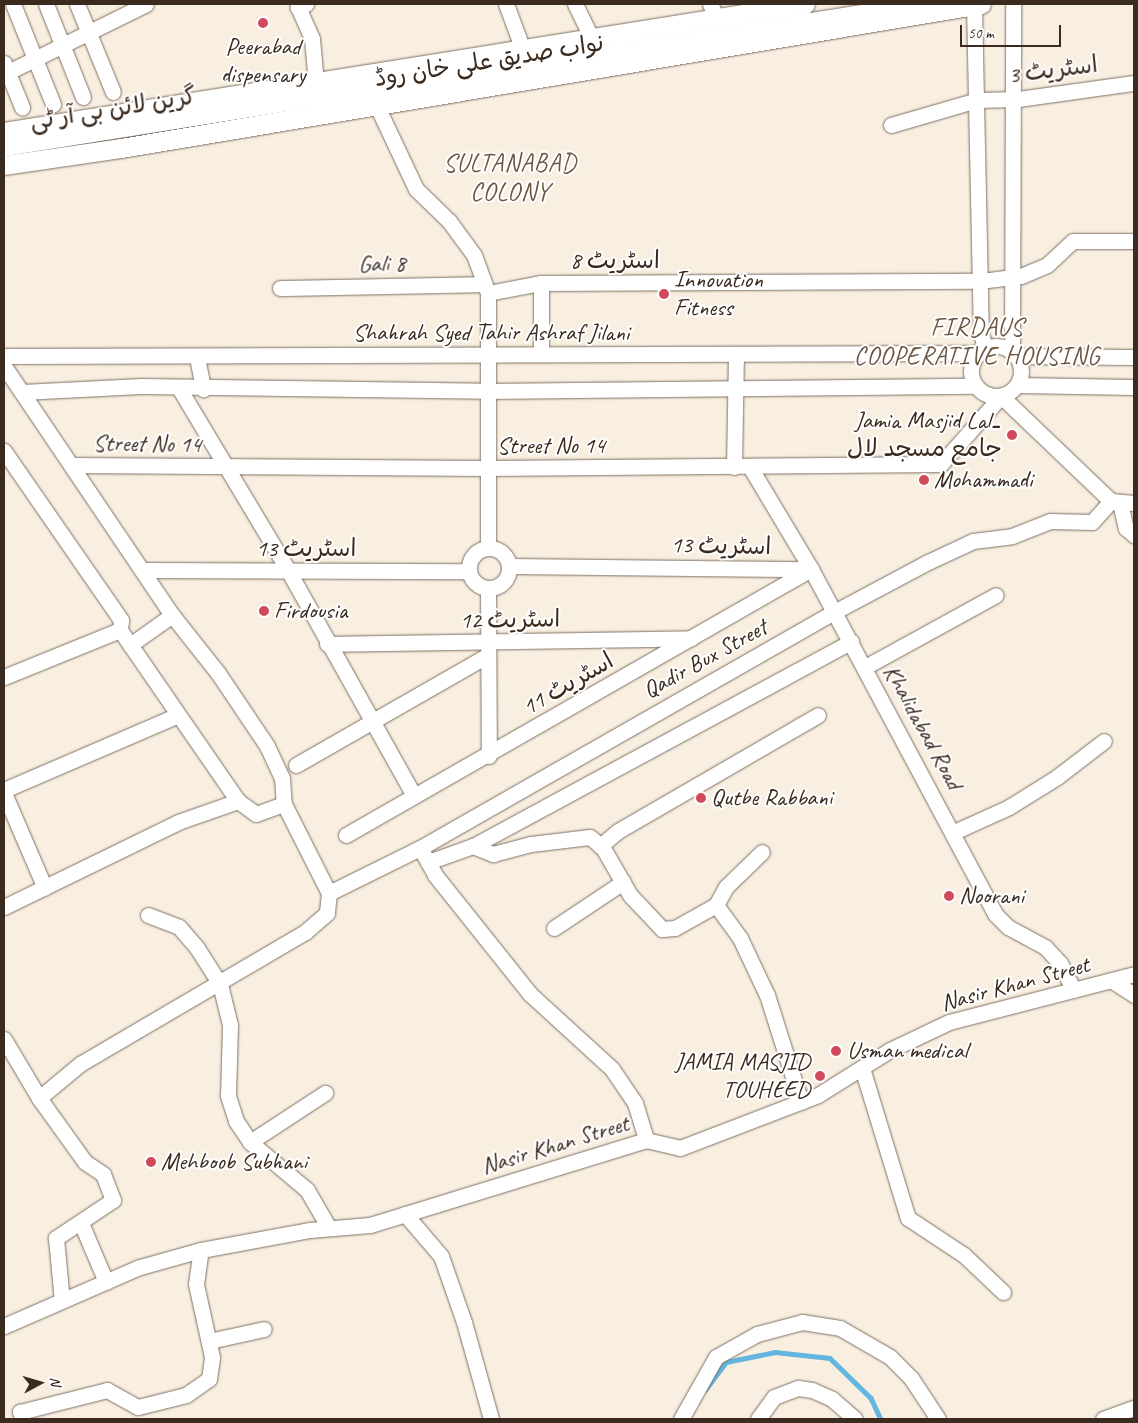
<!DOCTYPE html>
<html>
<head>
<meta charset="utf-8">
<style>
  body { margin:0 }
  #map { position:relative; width:1138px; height:1423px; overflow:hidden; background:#f9efe1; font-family:Caveat,"Playpen Sans Arabic",sans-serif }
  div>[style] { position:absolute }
  .stream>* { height:4.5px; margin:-2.25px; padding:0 2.25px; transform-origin:2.25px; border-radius:2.25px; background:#63b7df }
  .roads { filter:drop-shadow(0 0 1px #7e6f62) drop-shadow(0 0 1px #7e6f62) }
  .minor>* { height:15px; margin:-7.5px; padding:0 7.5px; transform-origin:7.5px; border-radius:7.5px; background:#fff }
  .minor>.ring { margin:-7.5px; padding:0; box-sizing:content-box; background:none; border:15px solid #fff; border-radius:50% }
  .major>* { height:19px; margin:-9.5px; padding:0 9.5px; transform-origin:9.5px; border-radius:9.5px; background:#fff }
  .dots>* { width:14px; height:14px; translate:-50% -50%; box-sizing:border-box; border:2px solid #fff; border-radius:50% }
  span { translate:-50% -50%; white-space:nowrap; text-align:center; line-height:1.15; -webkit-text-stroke:4px #fff; paint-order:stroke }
  .poi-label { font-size:24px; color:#3b2a1e }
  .left { translate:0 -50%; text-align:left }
  .right { translate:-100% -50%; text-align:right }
  .street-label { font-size:24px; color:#3b2a1e }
  .neighbourhood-label { font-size:25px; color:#6c5641; letter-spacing:1px }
  .frame { position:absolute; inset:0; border:5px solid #3b2a1e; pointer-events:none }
  .north { position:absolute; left:15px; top:1358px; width:50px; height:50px; -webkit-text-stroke:4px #fff; paint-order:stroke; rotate:84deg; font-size:14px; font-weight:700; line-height:20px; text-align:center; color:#3b2a1e }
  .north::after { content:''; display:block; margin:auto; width:18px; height:22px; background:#3b2a1e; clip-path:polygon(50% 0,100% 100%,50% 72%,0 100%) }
  .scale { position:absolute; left:960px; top:25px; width:101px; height:22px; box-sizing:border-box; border:2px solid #3b2a1e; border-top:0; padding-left:6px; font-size:15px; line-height:18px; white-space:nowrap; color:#3b2a1e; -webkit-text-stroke:4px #fff; paint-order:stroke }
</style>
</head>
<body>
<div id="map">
  <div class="stream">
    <i style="left:705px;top:1390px;width:35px;rotate:-53deg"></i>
    <i style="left:726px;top:1362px;width:50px;rotate:-11.5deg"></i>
    <i style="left:775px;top:1352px;width:55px;rotate:6.2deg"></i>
    <i style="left:830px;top:1358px;width:57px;rotate:44.3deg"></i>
    <i style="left:871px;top:1398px;width:23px;rotate:65deg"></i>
  </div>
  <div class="roads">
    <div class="minor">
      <i style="left:13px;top:4px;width:108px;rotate:68.2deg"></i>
      <i style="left:46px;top:4px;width:100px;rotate:68.3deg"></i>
      <i style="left:77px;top:4px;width:95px;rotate:67.8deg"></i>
      <i style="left:306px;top:4px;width:9px;rotate:159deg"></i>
      <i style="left:298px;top:7px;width:35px;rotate:66deg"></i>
      <i style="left:312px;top:39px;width:44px;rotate:84.8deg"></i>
      <i style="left:506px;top:4px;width:49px;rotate:69.7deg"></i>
      <i style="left:575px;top:4px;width:39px;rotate:64deg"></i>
      <i style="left:710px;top:4px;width:16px;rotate:63deg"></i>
      <i style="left:974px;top:5px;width:329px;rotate:88.8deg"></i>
      <i style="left:981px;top:334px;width:15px;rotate:74deg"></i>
      <i style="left:4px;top:63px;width:48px;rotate:67.8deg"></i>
      <i style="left:4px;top:74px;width:158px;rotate:-26.2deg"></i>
      <i style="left:376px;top:104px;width:94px;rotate:64.8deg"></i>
      <i style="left:416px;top:189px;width:46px;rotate:44.1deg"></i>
      <i style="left:449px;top:221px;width:42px;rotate:53.7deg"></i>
      <i style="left:474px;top:255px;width:40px;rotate:69.8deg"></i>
      <i style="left:891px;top:125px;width:90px;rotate:-16.2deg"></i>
      <i style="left:977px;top:100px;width:41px;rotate:-1.4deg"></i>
      <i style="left:1018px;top:99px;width:117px;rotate:-7.9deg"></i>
      <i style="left:4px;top:148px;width:918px;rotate:-9.02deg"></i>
      <i style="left:541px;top:283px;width:71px;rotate:90deg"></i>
      <i style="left:280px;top:288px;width:204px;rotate:-1.1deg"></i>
      <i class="ring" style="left:971px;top:346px;width:35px;height:35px"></i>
      <i style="left:1012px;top:351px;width:347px;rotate:-89.8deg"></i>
      <i style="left:4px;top:356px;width:974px;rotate:-0.18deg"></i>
      <i style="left:1017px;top:356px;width:117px;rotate:0.5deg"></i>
      <i style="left:197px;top:357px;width:33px;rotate:79deg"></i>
      <i style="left:4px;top:366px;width:300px;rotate:56deg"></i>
      <i style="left:172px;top:615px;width:74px;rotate:51.6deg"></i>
      <i style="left:218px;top:673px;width:88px;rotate:56.1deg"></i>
      <i style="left:267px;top:746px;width:35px;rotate:65deg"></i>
      <i style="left:282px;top:778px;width:26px;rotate:86deg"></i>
      <i style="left:1017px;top:385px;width:117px;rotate:1deg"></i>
      <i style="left:179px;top:388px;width:214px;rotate:59.1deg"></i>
      <i style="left:289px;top:572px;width:254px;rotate:60.8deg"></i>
      <i style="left:22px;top:392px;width:119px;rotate:-2.9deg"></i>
      <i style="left:141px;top:386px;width:345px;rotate:0.8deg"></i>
      <i style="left:486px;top:391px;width:490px;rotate:-0.6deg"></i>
      <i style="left:4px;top:451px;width:206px;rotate:55.3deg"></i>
      <i style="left:121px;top:620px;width:10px;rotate:96deg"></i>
      <i style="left:72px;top:465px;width:415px;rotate:0.4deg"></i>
      <i style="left:487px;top:468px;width:454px;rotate:-0.5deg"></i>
      <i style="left:941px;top:464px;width:91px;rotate:-48.6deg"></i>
      <i style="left:1001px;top:396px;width:152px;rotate:43.7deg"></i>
      <i style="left:1111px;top:501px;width:23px;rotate:5deg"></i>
      <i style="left:734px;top:467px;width:112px;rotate:-89deg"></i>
      <i style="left:750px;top:467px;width:119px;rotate:59.1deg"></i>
      <i style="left:811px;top:569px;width:391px;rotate:61.9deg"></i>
      <i style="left:995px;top:914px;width:18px;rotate:45deg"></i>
      <i style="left:1008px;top:927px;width:42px;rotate:28.4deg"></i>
      <i style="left:1045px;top:947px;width:22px;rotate:47deg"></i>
      <i style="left:1060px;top:963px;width:30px;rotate:63deg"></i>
      <i style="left:1120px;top:503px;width:26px;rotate:77deg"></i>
      <i style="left:1126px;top:528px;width:11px;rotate:41deg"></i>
      <i style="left:488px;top:547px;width:254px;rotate:-90deg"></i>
      <i style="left:488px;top:293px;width:54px;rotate:-10.7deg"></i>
      <i style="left:541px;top:283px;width:439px;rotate:-0.3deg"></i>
      <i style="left:980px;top:281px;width:41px;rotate:-7deg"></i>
      <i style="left:1021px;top:276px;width:28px;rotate:-23deg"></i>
      <i style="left:1047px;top:265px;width:35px;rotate:-43deg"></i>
      <i style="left:1073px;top:241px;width:61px"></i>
      <i class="ring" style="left:469px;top:548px;width:25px;height:25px"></i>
      <i style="left:510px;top:566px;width:300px;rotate:0.6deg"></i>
      <i style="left:142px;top:570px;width:327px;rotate:0.2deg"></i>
      <i style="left:488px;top:589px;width:167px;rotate:89.7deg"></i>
      <i style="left:327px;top:644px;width:364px;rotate:-0.9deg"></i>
      <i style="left:130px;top:645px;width:52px;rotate:-35.5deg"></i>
      <i style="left:865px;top:667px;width:149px;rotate:-28.8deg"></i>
      <i style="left:4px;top:677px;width:125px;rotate:-22.1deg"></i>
      <i style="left:120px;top:630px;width:208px;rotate:55.4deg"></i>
      <i style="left:238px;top:801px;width:22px;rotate:36deg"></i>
      <i style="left:256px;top:814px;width:30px;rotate:-20deg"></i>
      <i style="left:284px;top:804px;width:100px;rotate:63.2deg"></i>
      <i style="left:329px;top:893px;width:20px;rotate:96deg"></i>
      <i style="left:327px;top:913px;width:29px;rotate:139deg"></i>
      <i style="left:305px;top:932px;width:261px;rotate:149.6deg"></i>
      <i style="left:80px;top:1064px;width:53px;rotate:140.3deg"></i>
      <i style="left:296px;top:765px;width:221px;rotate:-29.8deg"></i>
      <i style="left:4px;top:790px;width:189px;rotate:-23.3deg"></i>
      <i style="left:4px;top:793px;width:103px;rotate:66.7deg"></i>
      <i style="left:954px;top:832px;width:60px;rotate:-24.4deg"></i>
      <i style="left:1009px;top:807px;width:57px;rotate:-32deg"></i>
      <i style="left:1057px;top:777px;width:59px;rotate:-37.5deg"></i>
      <i style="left:346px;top:835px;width:536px;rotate:-29.77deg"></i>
      <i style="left:473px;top:846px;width:430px;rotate:-28.4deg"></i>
      <i style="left:600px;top:846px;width:23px;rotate:-40deg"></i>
      <i style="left:618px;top:831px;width:231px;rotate:-30.1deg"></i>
      <i style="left:423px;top:853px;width:25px;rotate:61deg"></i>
      <i style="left:435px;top:875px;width:152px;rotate:51.4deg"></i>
      <i style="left:530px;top:994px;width:111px;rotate:42.4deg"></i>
      <i style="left:612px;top:1069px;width:41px;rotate:55.9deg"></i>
      <i style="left:635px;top:1103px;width:39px;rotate:73deg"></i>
      <i style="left:428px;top:862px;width:48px;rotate:-19.6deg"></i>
      <i style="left:473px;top:846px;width:22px;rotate:22deg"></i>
      <i style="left:493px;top:854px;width:39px;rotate:-15deg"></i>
      <i style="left:531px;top:844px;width:59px;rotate:-6.8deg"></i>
      <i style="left:590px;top:837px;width:17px;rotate:40deg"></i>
      <i style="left:603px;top:848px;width:54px;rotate:60.1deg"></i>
      <i style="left:630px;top:895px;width:47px;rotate:46.7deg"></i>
      <i style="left:662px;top:929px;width:13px;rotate:-4deg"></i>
      <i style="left:675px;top:928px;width:47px;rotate:-29.3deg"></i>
      <i style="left:716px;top:905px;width:41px;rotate:54deg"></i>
      <i style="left:740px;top:938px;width:63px;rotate:64.7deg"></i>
      <i style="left:767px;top:995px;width:112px;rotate:72.4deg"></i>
      <i style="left:329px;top:893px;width:102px;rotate:-26.3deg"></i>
      <i style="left:420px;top:848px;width:477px;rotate:-29.7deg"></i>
      <i style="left:834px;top:612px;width:106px;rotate:-28deg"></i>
      <i style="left:928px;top:562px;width:50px;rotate:-25deg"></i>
      <i style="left:973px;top:541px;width:39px;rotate:-7deg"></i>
      <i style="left:1012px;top:536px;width:41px;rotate:-21.5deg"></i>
      <i style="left:1050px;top:521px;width:42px;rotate:1.4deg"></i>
      <i style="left:1092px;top:522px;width:28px;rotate:-48deg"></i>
      <i style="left:716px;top:905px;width:21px;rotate:-61deg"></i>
      <i style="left:726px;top:887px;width:50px;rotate:-44.2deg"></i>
      <i style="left:4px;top:907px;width:194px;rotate:-26deg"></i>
      <i style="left:178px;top:822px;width:64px;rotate:-19.3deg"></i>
      <i style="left:148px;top:915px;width:33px;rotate:21deg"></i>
      <i style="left:179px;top:927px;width:28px;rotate:49deg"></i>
      <i style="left:197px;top:948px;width:43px;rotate:57.4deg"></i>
      <i style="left:220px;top:984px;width:42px;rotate:76.3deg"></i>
      <i style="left:230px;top:1025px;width:71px;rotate:91.6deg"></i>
      <i style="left:228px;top:1096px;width:26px;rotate:72deg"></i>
      <i style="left:236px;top:1121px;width:25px;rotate:56deg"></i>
      <i style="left:250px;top:1142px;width:75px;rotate:40.1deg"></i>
      <i style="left:307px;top:1190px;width:44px;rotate:59.9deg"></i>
      <i style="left:554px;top:928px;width:83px;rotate:-33.7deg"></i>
      <i style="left:1114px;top:982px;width:24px;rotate:33deg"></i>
      <i style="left:4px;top:1039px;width:69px;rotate:59.3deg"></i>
      <i style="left:39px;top:1098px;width:79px;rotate:54.3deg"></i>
      <i style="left:85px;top:1162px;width:22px;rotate:34deg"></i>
      <i style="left:103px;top:1174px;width:28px;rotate:69deg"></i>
      <i style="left:113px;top:1200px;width:69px;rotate:146.3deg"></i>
      <i style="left:56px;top:1238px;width:63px;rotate:84.6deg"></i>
      <i style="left:862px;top:1068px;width:157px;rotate:73deg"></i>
      <i style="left:908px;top:1218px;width:67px;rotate:33.5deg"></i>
      <i style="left:964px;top:1255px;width:54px;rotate:43.5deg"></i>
      <i style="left:250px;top:1142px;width:90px;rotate:-33.2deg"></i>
      <i style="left:405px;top:1214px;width:55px;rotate:49.4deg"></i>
      <i style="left:441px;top:1256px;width:70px;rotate:70.8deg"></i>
      <i style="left:464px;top:1322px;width:101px;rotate:74.4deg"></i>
      <i style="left:81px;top:1223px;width:64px;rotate:67deg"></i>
      <i style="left:4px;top:1326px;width:148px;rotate:-23.5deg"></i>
      <i style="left:140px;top:1267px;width:63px;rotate:-15.6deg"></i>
      <i style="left:201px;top:1250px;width:111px;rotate:-10.4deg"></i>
      <i style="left:310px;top:1230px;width:60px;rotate:-4.8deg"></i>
      <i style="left:370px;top:1225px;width:289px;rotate:-17.1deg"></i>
      <i style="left:646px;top:1140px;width:35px;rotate:13deg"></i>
      <i style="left:680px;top:1148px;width:148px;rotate:-21deg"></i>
      <i style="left:818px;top:1095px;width:85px;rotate:-32deg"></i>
      <i style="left:890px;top:1050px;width:65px;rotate:-25.4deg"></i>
      <i style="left:949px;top:1022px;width:191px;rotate:-14.5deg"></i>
      <i style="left:209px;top:1341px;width:56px;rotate:-12.3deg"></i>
      <i style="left:23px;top:1419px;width:8px;rotate:-113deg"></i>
      <i style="left:20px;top:1412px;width:90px;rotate:-14.2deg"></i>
      <i style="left:107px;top:1390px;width:35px;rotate:29deg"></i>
      <i style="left:138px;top:1407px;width:49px;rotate:-14deg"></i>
      <i style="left:186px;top:1395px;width:28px;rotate:-35deg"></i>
      <i style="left:209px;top:1379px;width:22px;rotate:-82deg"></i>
      <i style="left:212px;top:1357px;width:75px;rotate:-102.4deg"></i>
      <i style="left:196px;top:1284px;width:34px;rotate:-82deg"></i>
      <i style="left:681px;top:1419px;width:71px;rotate:-60.6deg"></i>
      <i style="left:716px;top:1357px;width:47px;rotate:-29.3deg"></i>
      <i style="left:757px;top:1334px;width:47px;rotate:-14.9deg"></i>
      <i style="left:802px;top:1322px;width:38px;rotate:9deg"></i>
      <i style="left:840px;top:1328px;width:58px;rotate:30.1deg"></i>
      <i style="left:890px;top:1357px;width:30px;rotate:45deg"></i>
      <i style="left:911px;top:1378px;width:49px;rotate:56.6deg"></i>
      <i style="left:758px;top:1419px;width:27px;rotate:-54deg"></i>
      <i style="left:774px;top:1397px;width:26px;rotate:-21deg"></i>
      <i style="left:798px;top:1388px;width:14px;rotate:8deg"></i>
      <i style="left:812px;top:1390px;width:22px;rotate:24deg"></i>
      <i style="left:832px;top:1399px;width:30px;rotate:41deg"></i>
      <i style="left:1103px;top:1419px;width:33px;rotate:-20deg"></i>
    </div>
    <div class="major">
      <i style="left:4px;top:132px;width:811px;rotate:-9.08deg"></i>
      <i style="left:4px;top:165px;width:118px;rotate:-8.3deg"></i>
      <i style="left:121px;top:148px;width:872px;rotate:-9.51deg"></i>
    </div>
  </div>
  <div class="dots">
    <i style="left:263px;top:23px;background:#d1495b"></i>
    <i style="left:664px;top:294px;background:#d1495b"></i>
    <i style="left:1012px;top:435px;background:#d1495b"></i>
    <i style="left:924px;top:480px;background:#d1495b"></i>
    <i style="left:264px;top:611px;background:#d1495b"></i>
    <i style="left:701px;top:798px;background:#d1495b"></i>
    <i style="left:949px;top:896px;background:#d1495b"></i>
    <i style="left:836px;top:1051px;background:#d1495b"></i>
    <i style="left:820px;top:1076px;background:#d1495b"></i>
    <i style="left:151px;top:1162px;background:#d1495b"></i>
  </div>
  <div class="poi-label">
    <span style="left:263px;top:61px">Peerabad<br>dispensary</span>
    <span class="left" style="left:674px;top:294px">Innovation<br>Fitness</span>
    <span class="right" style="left:1002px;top:435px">Jamia Masjid Lal۔<br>جامع مسجد لال</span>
    <span class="left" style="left:934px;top:480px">Mohammadi</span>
    <span class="left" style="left:274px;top:611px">Firdousia</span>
    <span class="left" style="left:711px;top:798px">Qutbe Rabbani</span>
    <span class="left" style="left:959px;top:896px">Noorani</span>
    <span class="left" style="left:847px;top:1051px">Usman medical</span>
    <span class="right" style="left:810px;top:1076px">JAMIA MASJID<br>TOUHEED</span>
    <span class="left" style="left:161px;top:1162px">Mehboob Subhani</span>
  </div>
  <div class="street-label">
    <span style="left:489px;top:61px;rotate:-9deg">نواب صدیق علی خان روڈ</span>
    <span style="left:1053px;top:70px;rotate:-7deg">اسٹریٹ 3</span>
    <span style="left:113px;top:109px;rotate:-9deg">گرین لائن بی آر ٹی</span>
    <span style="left:615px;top:261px">اسٹریٹ 8</span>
    <span style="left:382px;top:264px;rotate:-1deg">Gali 8</span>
    <span style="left:491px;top:333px">Shahrah Syed Tahir Ashraf Jilani</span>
    <span style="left:147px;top:444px;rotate:1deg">Street No 14</span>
    <span style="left:551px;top:446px">Street No 14</span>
    <span style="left:721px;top:546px;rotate:1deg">اسٹریٹ 13</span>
    <span style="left:306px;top:549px">اسٹریٹ 13</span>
    <span style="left:510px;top:620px;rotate:-1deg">اسٹریٹ 12</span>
    <span style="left:705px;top:659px;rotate:-29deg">Qadir Bux Street</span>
    <span style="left:568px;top:684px;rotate:-30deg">اسٹریٹ 11</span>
    <span style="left:923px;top:727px;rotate:61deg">Khalidabad Road</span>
    <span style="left:1015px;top:984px;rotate:-15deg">Nasir Khan Street</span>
    <span style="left:555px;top:1145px;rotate:-17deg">Nasir Khan Street</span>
  </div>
  <div class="neighbourhood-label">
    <span style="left:510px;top:178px">SULTANABAD<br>COLONY</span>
    <span style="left:977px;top:342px">FIRDAUS<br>COOPERATIVE HOUSING</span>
  </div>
  <div class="frame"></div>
  <div class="north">N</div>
  <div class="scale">50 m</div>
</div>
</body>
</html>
